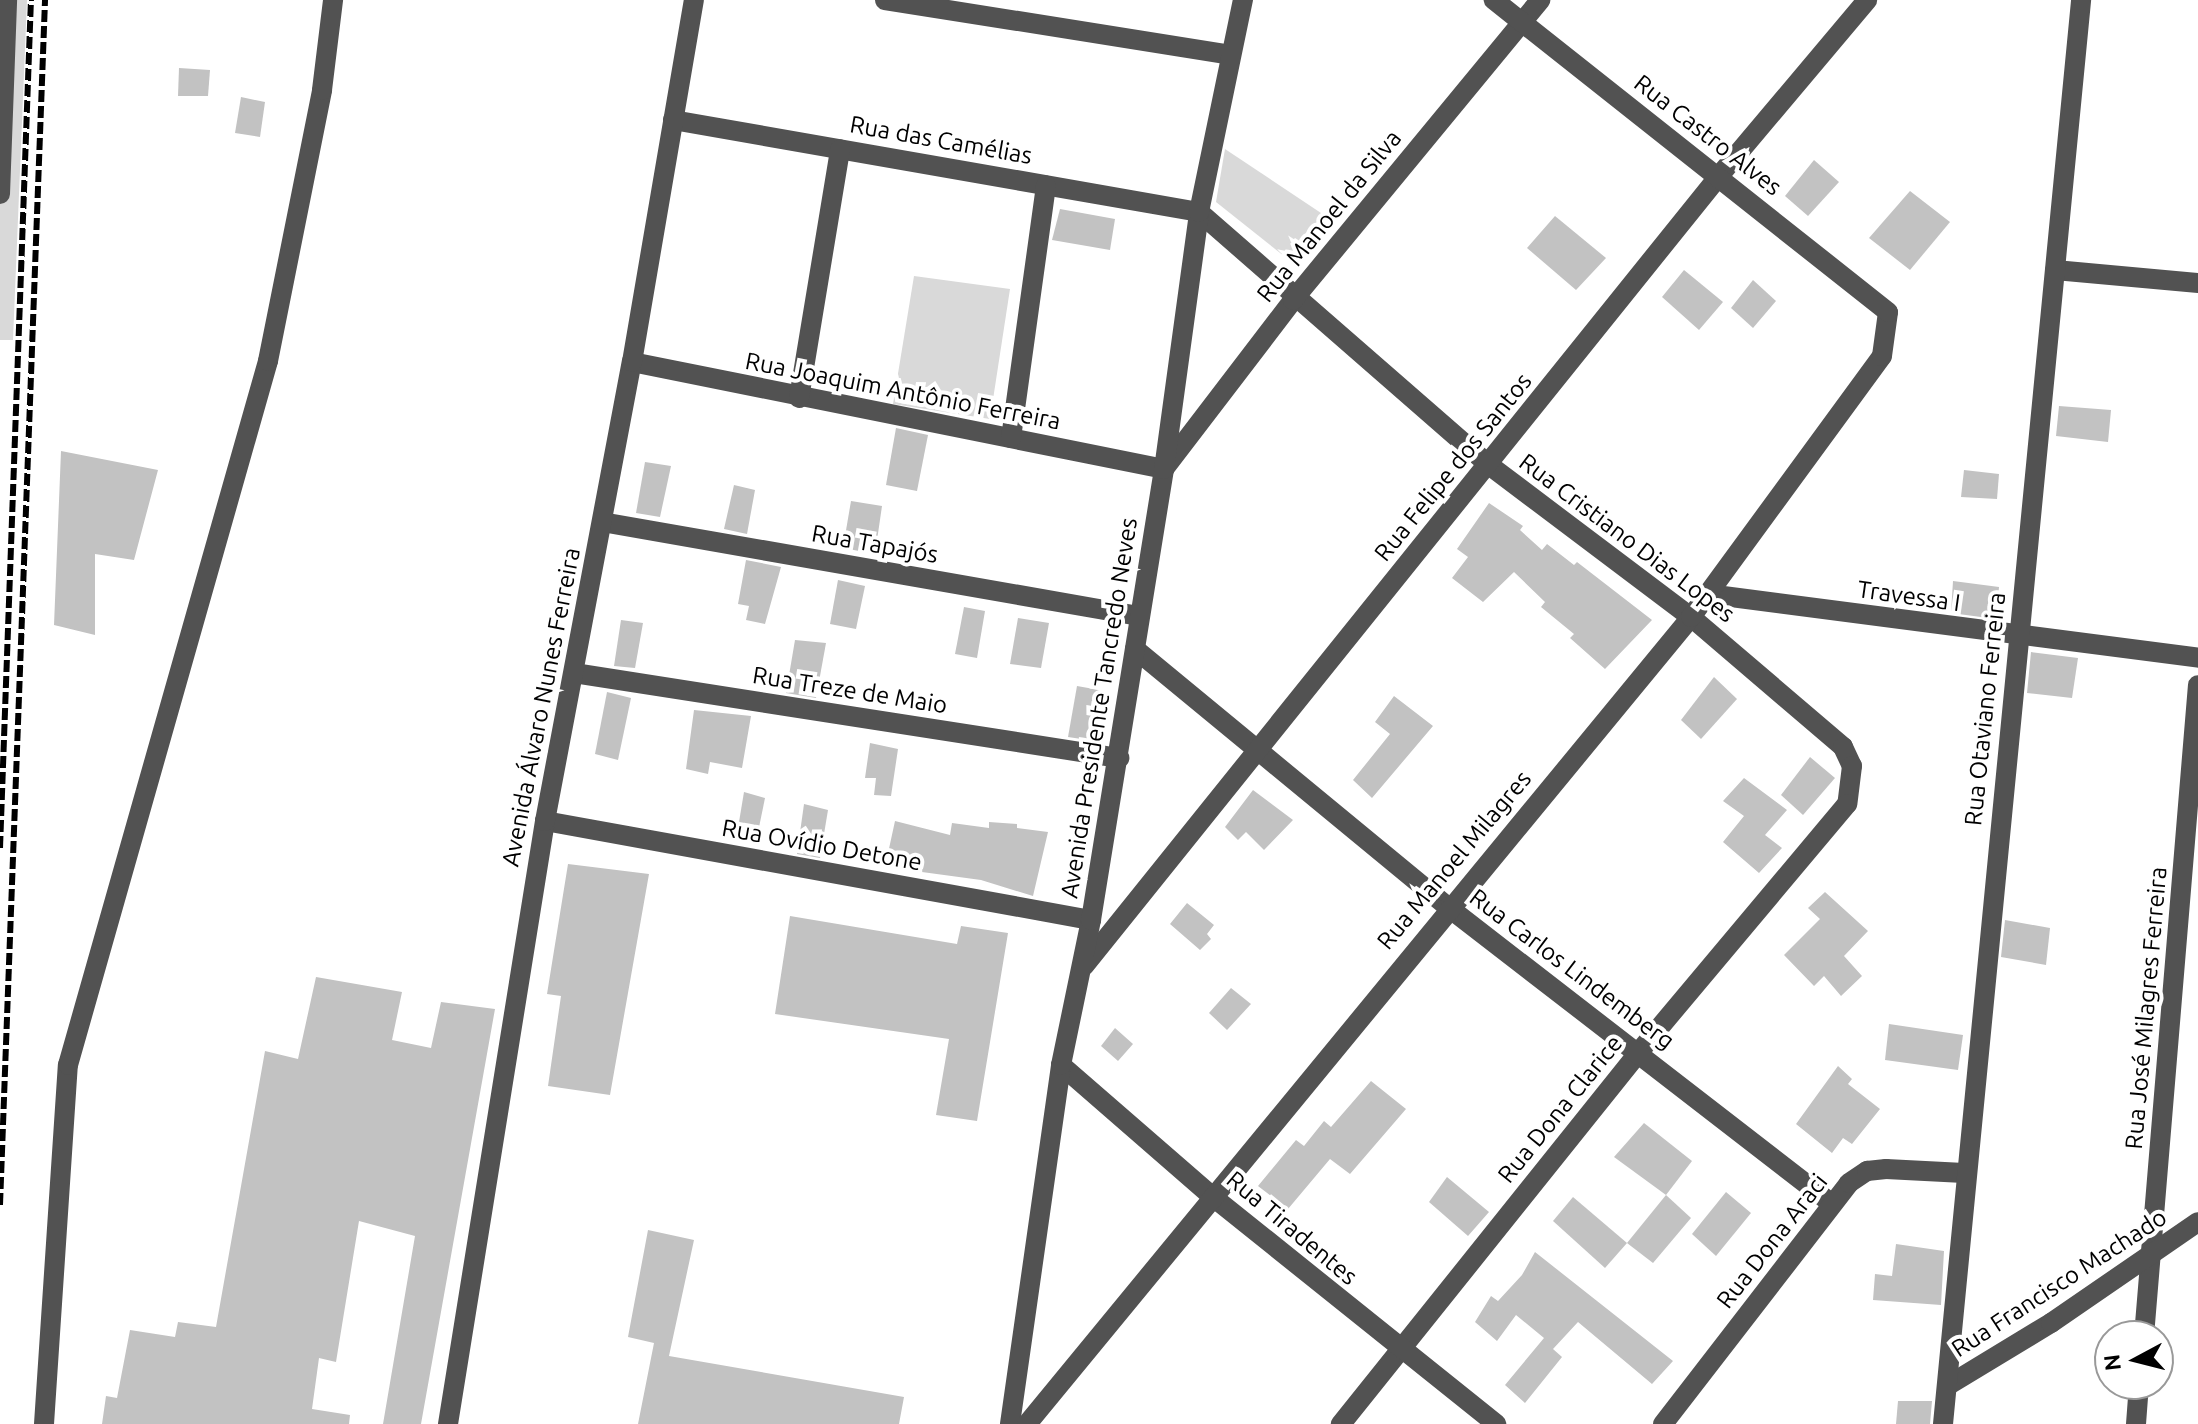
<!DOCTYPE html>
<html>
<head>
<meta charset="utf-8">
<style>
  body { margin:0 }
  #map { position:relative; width:2198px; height:1424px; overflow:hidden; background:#fff; font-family:Ubuntu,sans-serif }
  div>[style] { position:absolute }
  .green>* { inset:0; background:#d9d9d9 }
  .building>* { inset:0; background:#c2c2c2 }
  .minor>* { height:20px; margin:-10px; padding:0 10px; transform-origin:10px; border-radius:10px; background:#525252 }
  .rail>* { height:6px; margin-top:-3px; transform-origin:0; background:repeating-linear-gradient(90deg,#000 0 12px,transparent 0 16px) }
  span { translate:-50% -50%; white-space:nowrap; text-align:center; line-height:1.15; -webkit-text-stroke:8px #fff; paint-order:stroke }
  .street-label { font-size:24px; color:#000 }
  .north { position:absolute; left:2094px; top:1320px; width:80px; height:80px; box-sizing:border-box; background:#fff; border:2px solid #999; border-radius:50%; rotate:263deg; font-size:22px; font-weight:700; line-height:32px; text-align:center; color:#000 }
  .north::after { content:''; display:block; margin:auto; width:28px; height:36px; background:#000; clip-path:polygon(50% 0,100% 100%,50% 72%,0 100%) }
</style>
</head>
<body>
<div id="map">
  <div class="green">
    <i style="clip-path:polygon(0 0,27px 0,13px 340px,0 340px)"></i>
    <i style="clip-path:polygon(1225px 149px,1324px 215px,1289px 260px,1216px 202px)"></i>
    <i style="clip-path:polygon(914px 276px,1010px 289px,990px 419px,893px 404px)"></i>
  </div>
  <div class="building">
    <i style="clip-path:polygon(179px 68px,210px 70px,208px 96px,178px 96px)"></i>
    <i style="clip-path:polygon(241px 97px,265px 102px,260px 137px,235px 133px)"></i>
    <i style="clip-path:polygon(1814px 160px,1839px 182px,1808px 216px,1785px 196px)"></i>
    <i style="clip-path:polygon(1910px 191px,1950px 222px,1910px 270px,1869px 238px)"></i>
    <i style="clip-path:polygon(1060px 209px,1115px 219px,1110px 250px,1052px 240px)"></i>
    <i style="clip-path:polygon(1555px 216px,1606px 258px,1576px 290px,1527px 248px)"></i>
    <i style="clip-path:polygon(1684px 270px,1723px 302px,1699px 330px,1662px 297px)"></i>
    <i style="clip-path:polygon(1753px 280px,1776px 301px,1753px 328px,1731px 308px)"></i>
    <i style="clip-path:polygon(2059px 406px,2111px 410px,2108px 442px,2056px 436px)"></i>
    <i style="clip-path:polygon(896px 428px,928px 435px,917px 491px,886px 485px)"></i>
    <i style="clip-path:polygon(61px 451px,158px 470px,134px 560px,95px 554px,95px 635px,54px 625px)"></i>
    <i style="clip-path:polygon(645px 462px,671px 466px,660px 517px,636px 513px)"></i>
    <i style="clip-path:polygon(1964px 470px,1999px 474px,1997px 499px,1961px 497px)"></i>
    <i style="clip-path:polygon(734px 485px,755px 490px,747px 534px,724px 529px)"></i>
    <i style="clip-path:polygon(851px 501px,882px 506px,875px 554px,843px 548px)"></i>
    <i style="clip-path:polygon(1489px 503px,1523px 526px,1520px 530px,1542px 550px,1547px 544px,1574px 565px,1577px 562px,1652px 620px,1605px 669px,1570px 638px,1574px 634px,1541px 607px,1545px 602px,1514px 572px,1483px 602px,1452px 578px,1468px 557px,1457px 549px)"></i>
    <i style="clip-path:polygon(746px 560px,781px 567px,765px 624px,746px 620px,749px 606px,738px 604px)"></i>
    <i style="clip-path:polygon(838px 580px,865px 586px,856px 629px,830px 624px)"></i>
    <i style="clip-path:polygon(1953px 581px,1999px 587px,1996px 619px,1951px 613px)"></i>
    <i style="clip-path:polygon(964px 607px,985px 611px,977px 658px,955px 654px)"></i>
    <i style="clip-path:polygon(1018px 618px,1049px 623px,1041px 668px,1010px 664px)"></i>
    <i style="clip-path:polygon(621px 620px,643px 623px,635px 668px,614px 666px)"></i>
    <i style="clip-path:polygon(795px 640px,826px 643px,816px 698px,786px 693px)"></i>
    <i style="clip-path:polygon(2031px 652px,2078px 658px,2072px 698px,2027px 693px)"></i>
    <i style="clip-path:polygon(1714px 677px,1737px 699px,1701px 739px,1681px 720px)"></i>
    <i style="clip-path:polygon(1077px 686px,1105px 691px,1095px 741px,1068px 737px)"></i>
    <i style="clip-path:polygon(607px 692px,631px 698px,618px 760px,595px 754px)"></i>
    <i style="clip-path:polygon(1394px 696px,1433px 726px,1372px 798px,1353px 780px,1390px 734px,1375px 722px)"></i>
    <i style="clip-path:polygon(694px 710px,751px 716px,742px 768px,710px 762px,708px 774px,686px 769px)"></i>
    <i style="clip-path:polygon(870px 743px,898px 749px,891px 796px,874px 795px,876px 778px,865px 778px)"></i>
    <i style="clip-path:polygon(1810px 757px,1835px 778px,1803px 815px,1781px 795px)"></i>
    <i style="clip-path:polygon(1744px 778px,1787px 810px,1765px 835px,1782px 848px,1759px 873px,1723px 842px,1744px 816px,1723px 801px)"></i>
    <i style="clip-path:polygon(1253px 790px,1293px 820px,1264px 850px,1246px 832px,1238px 840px,1225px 827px)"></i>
    <i style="clip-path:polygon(744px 792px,765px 798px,757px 837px,737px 834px)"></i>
    <i style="clip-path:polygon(804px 804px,828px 810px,820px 858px,797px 854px)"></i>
    <i style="clip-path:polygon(895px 821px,950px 835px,952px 823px,989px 828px,989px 822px,1017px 824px,1017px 828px,1048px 832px,1033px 896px,981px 880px,885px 867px)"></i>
    <i style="clip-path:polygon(568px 864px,649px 874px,610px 1095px,548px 1086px,561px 996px,547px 994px)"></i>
    <i style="clip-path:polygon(1825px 892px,1868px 931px,1844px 956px,1862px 976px,1841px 996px,1824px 976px,1814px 986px,1784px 955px,1820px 919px,1808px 908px)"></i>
    <i style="clip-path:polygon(1187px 903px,1214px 925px,1207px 934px,1211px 939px,1200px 950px,1170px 924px)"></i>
    <i style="clip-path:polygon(790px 916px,957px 944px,961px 926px,1008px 933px,977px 1121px,936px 1115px,949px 1039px,775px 1014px)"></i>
    <i style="clip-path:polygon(2005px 920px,2050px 928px,2046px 965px,2001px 957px)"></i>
    <i style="clip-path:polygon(316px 977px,402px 992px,392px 1040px,431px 1048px,441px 1002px,495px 1009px,421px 1424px,383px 1424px,415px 1236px,359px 1221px,336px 1362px,319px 1358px,312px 1409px,350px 1415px,349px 1424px,102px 1424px,106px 1396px,117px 1398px,130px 1330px,175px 1337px,178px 1322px,216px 1327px,265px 1051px,298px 1059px)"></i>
    <i style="clip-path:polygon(1231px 988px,1251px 1004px,1227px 1030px,1209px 1013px)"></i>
    <i style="clip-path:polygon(1889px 1024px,1963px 1035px,1958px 1070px,1885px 1060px)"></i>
    <i style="clip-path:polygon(1115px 1028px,1133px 1044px,1118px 1061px,1101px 1046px)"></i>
    <i style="clip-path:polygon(1838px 1066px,1852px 1079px,1848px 1084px,1880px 1109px,1852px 1144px,1843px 1138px,1832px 1153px,1796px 1124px)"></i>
    <i style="clip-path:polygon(1371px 1081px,1406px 1109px,1350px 1174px,1330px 1159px,1288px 1209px,1258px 1186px,1296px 1140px,1304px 1146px,1324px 1121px,1331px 1127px)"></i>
    <i style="clip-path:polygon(1644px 1123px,1692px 1161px,1666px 1195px,1614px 1157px)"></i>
    <i style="clip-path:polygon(1447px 1177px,1489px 1212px,1468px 1236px,1429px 1202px)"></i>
    <i style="clip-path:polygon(1726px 1192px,1751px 1213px,1716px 1256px,1692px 1234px)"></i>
    <i style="clip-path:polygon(1666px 1195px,1691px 1218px,1653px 1263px,1627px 1243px)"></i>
    <i style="clip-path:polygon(1573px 1197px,1627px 1243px,1605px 1268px,1553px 1221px)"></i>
    <i style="clip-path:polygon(648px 1230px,694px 1240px,669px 1356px,904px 1397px,899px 1424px,638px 1424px,654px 1343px,628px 1337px)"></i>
    <i style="clip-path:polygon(1896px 1244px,1944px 1251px,1941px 1305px,1873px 1300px,1875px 1274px,1892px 1276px)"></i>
    <i style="clip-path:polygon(1535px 1252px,1673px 1361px,1652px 1384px,1578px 1322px,1553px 1349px,1562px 1357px,1525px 1403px,1505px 1385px,1544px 1338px,1516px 1315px,1497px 1341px,1475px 1322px,1491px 1296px,1498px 1301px,1522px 1275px)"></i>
    <i style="clip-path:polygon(1898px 1401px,1932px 1401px,1930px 1424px,1896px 1424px)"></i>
  </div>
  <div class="minor">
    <i style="left:885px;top:0;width:350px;rotate:9deg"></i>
    <i style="left:673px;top:120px;width:534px;rotate:9.92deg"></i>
    <i style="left:1199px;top:212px;width:385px;rotate:41.1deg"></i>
    <i style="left:1489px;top:465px;width:253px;rotate:37deg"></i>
    <i style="left:1691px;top:617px;width:200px;rotate:40.5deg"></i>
    <i style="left:1843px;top:747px;width:21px;rotate:65deg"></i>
    <i style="left:1852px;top:766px;width:38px;rotate:97deg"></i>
    <i style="left:1847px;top:804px;width:324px;rotate:130deg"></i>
    <i style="left:1639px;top:1052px;width:477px;rotate:128.7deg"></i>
    <i style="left:0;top:194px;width:194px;rotate:-87.9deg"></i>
    <i style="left:2055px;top:270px;width:144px;rotate:5.2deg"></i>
    <i style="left:632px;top:362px;width:543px;rotate:11.37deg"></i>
    <i style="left:1164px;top:469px;width:213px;rotate:-52.6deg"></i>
    <i style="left:1293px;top:300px;width:389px;rotate:-50.5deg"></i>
    <i style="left:799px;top:398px;width:252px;rotate:-80.6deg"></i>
    <i style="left:1011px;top:438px;width:255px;rotate:-82.1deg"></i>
    <i style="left:602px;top:522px;width:545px;rotate:9.93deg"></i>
    <i style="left:1708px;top:594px;width:494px;rotate:7.4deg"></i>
    <i style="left:1135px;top:649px;width:406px;rotate:39.5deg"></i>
    <i style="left:1448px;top:907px;width:485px;rotate:37.7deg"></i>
    <i style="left:574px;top:673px;width:552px;rotate:8.86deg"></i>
    <i style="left:545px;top:821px;width:555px;rotate:10.28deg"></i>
    <i style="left:1084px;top:966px;width:1014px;rotate:-51.21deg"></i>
    <i style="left:1719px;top:176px;width:230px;rotate:-49.9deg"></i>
    <i style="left:1061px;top:1065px;width:201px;rotate:41deg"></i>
    <i style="left:1213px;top:1197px;width:363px;rotate:38.7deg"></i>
    <i style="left:2144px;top:1336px;width:653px;rotate:-85.26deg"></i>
    <i style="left:1947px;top:1386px;width:122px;rotate:-31.2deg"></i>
    <i style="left:2051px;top:1323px;width:178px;rotate:-34.5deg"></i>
    <i style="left:44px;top:1424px;width:360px;rotate:-86.2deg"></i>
    <i style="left:68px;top:1065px;width:732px;rotate:-74.14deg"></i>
    <i style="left:268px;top:361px;width:276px;rotate:-78.7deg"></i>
    <i style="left:322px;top:90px;width:91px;rotate:-83deg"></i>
    <i style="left:448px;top:1424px;width:611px;rotate:-80.86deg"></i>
    <i style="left:545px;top:821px;width:467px;rotate:-79.3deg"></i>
    <i style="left:632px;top:362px;width:367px;rotate:-80.3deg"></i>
    <i style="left:1010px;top:1424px;width:363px;rotate:-81.9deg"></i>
    <i style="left:1061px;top:1065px;width:148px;rotate:-78.3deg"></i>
    <i style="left:1091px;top:920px;width:457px;rotate:-80.8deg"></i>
    <i style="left:1164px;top:469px;width:259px;rotate:-82.2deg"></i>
    <i style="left:1199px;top:212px;width:217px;rotate:-78.3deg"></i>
    <i style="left:1027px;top:1424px;width:1045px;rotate:-50.55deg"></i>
    <i style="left:1691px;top:617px;width:323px;rotate:-53.8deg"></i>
    <i style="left:1882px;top:356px;width:44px;rotate:-82.2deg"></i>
    <i style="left:1888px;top:312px;width:503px;rotate:-141.63deg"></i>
    <i style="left:1663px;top:1424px;width:304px;rotate:-52.3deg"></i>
    <i style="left:1849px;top:1183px;width:22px;rotate:-34deg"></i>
    <i style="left:1867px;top:1171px;width:19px;rotate:-6deg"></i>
    <i style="left:1886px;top:1169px;width:78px;rotate:2.9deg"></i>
    <i style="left:1943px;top:1424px;width:1431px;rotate:-84.46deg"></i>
    <i style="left:2136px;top:1424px;width:40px;rotate:-85.7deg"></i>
  </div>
  <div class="rail">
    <i style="left:0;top:848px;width:849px;rotate:-87.91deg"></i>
    <i style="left:0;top:1205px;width:1206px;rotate:-87.86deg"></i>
  </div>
  <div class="street-label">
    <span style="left:1708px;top:135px;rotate:38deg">Rua Castro Alves</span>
    <span style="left:941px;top:140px;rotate:10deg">Rua das Camélias</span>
    <span style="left:1329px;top:216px;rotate:-51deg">Rua Manoel da Silva</span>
    <span style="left:903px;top:391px;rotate:11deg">Rua Joaquim Antônio Ferreira</span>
    <span style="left:1453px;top:467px;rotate:-51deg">Rua Felipe dos Santos</span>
    <span style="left:1627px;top:538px;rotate:37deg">Rua Cristiano Dias Lopes</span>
    <span style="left:875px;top:544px;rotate:10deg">Rua Tapajós</span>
    <span style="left:1909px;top:596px;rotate:8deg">Travessa I</span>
    <span style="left:850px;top:690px;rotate:9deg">Rua Treze de Maio</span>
    <span style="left:541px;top:707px;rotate:-79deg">Avenida Álvaro Nunes Ferreira</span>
    <span style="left:1099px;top:708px;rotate:-81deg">Avenida Presidente Tancredo Neves</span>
    <span style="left:1985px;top:709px;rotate:-84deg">Rua Otaviano Ferreira</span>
    <span style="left:822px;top:845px;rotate:10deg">Rua Ovídio Detone</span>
    <span style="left:1454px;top:860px;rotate:-50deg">Rua Manoel Milagres</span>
    <span style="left:1572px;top:969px;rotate:37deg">Rua Carlos Lindemberg</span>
    <span style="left:2146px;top:1008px;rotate:-85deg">Rua José Milagres Ferreira</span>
    <span style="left:1560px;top:1109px;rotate:-51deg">Rua Dona Clarice</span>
    <span style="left:1292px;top:1228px;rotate:40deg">Rua Tiradentes</span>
    <span style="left:1772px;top:1241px;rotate:-52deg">Rua Dona Araci</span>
    <span style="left:2059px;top:1283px;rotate:-33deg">Rua Francisco Machado</span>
  </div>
  <div class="north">N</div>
</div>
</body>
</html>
